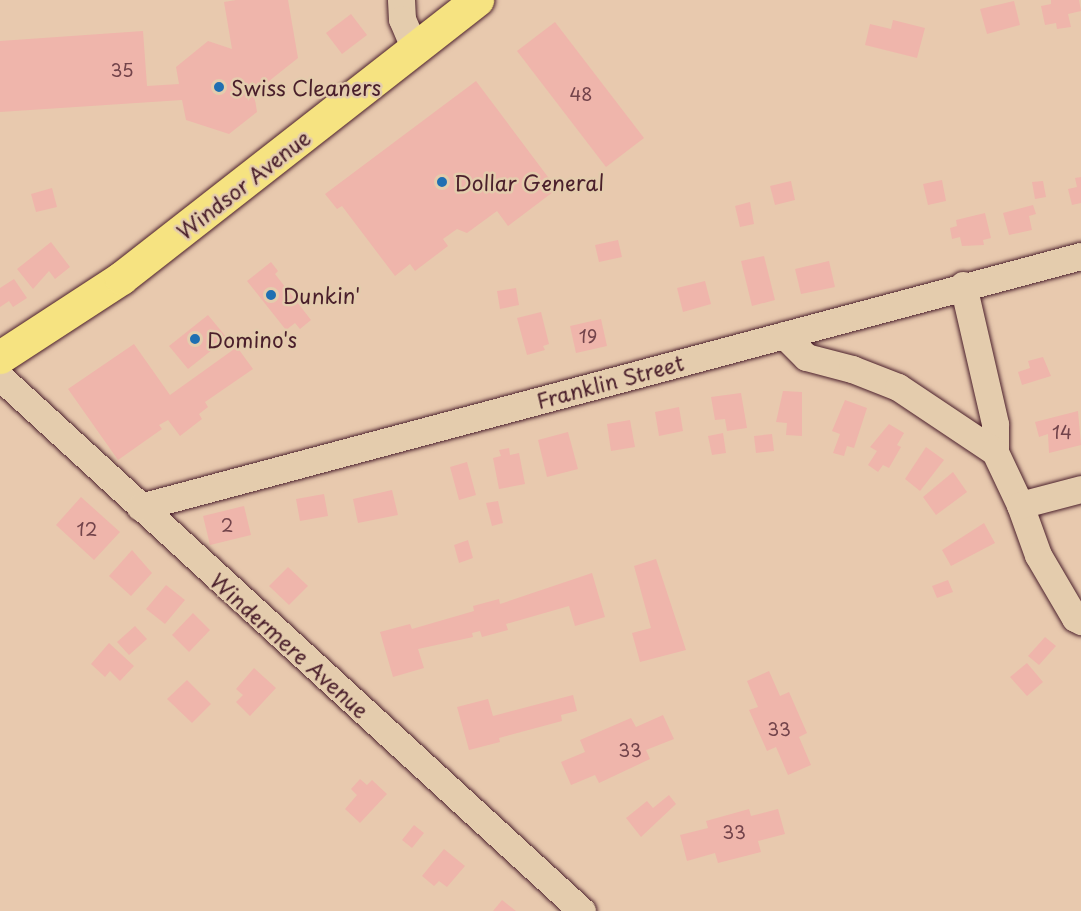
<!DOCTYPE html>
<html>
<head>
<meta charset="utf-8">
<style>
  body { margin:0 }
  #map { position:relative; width:1081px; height:911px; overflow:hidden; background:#e8c9ae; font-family:"Playpen Sans",sans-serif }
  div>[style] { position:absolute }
  .building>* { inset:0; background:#efb5ab }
  .roads { filter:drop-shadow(0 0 2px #4a1f2b) drop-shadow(0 0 2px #4a1f2b) }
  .minor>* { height:27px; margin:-13.5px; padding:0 13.5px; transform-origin:13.5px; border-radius:13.5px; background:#e4ccad }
  .major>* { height:33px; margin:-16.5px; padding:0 16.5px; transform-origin:16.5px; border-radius:16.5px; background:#f6e381 }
  .dots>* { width:16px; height:16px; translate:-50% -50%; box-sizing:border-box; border:3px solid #e4ccad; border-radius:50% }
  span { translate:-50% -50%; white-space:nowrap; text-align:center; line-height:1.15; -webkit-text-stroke:5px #e4ccad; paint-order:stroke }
  .number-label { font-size:18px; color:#73444b }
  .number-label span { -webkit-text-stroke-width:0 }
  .poi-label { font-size:21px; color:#4a1f2b }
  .left { translate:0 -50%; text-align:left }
  .street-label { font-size:21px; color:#4a1f2b }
</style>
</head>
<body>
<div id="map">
  <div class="building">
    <i style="clip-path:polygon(236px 0,288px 0,298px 58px,254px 93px,257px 112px,229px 134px,186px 120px,182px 100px,0 112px,0 41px,143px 31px,147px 86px,179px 84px,176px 67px,208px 41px,232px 49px,224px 2px)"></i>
    <i style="clip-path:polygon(1051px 0,1079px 0,1081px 11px,1068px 14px,1071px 27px,1057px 29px,1056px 23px,1045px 25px,1041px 6px,1051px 4px)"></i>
    <i style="clip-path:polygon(1014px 1px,1020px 25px,987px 34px,980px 9px)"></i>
    <i style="clip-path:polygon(351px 14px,367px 35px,342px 54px,326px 33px)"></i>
    <i style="clip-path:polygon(893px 20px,925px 28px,917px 58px,865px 45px,870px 24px,891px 29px)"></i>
    <i style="clip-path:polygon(555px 22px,644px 138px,606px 167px,517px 51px)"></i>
    <i style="clip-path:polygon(476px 81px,557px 189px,508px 226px,497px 211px,467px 233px,457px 229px,443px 239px,448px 246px,415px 271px,410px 264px,395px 276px,342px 206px,337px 209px,325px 194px)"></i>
    <i style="clip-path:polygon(1081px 177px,1081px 203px,1072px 205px,1068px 189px,1077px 187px,1075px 178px)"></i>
    <i style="clip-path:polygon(942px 180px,946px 201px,928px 205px,923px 184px)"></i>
    <i style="clip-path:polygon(791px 181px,795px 200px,775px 205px,770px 186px)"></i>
    <i style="clip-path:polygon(1043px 181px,1046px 197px,1035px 199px,1032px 182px)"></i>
    <i style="clip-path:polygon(52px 188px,57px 207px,36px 212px,31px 194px)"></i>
    <i style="clip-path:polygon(750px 202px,754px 224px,740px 227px,735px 206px)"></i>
    <i style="clip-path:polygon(1033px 205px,1036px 214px,1029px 216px,1032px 230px,1009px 235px,1003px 213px)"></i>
    <i style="clip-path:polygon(985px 213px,991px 238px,983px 240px,984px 245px,962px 246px,960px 237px,952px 239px,950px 228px,957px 226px,956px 220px)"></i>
    <i style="clip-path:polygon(618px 240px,622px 257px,599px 262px,595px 245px)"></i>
    <i style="clip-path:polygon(51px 242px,70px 267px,55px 279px,49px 271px,33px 289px,17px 269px)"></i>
    <i style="clip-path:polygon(764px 256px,775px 300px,752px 306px,741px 261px)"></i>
    <i style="clip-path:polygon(829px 261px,835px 287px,801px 294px,795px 269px)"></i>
    <i style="clip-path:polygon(271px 262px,278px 271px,275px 274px,311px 320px,300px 329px,295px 323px,286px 330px,247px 281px)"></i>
    <i style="clip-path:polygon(14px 279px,27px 298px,13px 307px,9px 301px,0 307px,0 288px)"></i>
    <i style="clip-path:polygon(705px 281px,711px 304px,683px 312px,677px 288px)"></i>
    <i style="clip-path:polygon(516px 288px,519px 305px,500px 309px,497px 291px)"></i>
    <i style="clip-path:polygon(541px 312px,549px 344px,543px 346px,545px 350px,527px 355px,517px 318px)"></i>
    <i style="clip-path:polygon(208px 315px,227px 338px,188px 369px,169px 346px)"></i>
    <i style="clip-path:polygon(601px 319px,607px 346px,576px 353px,570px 326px)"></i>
    <i style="clip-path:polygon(134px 344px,170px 395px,237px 347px,253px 369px,205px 402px,208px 407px,199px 414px,202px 419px,180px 436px,168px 420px,159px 425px,162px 429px,118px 460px,68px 389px)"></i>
    <i style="clip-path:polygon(1043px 357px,1051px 376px,1022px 385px,1018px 372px,1030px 368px,1028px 361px)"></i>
    <i style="clip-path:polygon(783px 391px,802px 392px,802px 436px,786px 435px,787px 423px,776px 422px)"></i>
    <i style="clip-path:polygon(741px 393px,747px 428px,727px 431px,725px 419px,715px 420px,711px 397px)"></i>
    <i style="clip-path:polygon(845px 400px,867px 408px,854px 448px,847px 446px,844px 456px,833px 453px,840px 434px,832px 431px)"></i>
    <i style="clip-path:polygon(679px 407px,683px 431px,659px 436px,655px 412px)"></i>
    <i style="clip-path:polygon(1078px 411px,1081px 445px,1049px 453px,1048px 434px,1039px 437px,1035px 422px)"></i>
    <i style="clip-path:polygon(630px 420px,635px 447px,611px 451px,607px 424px)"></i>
    <i style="clip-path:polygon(889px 424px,904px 433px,897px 445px,901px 447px,889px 468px,883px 465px,878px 472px,868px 465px,877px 451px,870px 447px)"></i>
    <i style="clip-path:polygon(568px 432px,578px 469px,547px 477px,538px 440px)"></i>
    <i style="clip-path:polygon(723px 433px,726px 453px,712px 455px,708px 436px)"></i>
    <i style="clip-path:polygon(772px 434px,774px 451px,756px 453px,754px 436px)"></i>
    <i style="clip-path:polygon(926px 447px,944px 460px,920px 491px,905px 479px)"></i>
    <i style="clip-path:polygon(509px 448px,510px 455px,519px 453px,525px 484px,499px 489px,493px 458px,501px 456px,499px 450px)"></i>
    <i style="clip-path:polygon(467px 462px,476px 495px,459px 500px,450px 467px)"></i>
    <i style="clip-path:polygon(953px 472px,967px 492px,936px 515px,923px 497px)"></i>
    <i style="clip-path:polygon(392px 490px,398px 515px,358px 523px,353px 499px)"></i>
    <i style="clip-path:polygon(324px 494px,328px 516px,300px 521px,296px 499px)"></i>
    <i style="clip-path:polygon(81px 497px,120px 532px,94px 560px,56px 525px)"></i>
    <i style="clip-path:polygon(498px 501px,503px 523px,492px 526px,486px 503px)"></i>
    <i style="clip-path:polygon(244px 506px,251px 535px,210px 545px,203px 516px)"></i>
    <i style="clip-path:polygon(984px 523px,995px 543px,951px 566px,942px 550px)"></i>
    <i style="clip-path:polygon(468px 540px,473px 558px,459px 563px,454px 545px)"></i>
    <i style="clip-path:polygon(132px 550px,152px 573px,131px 596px,109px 576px)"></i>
    <i style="clip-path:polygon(656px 559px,686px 650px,640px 662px,632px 633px,651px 628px,634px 566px)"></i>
    <i style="clip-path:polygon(288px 567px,308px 586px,289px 605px,269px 586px)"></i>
    <i style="clip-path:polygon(592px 573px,605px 617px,575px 626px,569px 606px,506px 624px,508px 630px,482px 637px,480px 631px,472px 633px,473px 637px,418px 649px,424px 668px,393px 677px,380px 632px,410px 624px,412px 629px,474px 611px,473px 606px,499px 599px,500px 604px)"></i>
    <i style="clip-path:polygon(948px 580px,953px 592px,937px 598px,932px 586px)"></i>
    <i style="clip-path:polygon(166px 585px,185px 600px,165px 624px,146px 609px)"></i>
    <i style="clip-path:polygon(193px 613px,210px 630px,189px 652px,172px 635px)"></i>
    <i style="clip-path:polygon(135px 626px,147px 639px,129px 655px,117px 642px)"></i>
    <i style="clip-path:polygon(1045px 637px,1056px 646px,1039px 665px,1028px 656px)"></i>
    <i style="clip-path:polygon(109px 643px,134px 666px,120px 681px,110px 671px,105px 677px,91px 664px)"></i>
    <i style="clip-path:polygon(1027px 663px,1043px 682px,1027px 696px,1010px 677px)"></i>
    <i style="clip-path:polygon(254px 668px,276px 688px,250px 716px,236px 702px,243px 695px,236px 689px)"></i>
    <i style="clip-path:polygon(769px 671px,780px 696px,789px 692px,807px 733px,799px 737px,811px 765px,788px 775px,776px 747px,767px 751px,749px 710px,758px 707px,747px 681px)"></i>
    <i style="clip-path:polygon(187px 680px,211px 704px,192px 723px,167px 699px)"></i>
    <i style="clip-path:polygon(573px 695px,577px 711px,561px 715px,562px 721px,499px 738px,500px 742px,469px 750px,457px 707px,488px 699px,493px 716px)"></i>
    <i style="clip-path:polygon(663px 715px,674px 739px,646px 750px,650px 759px,599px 783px,595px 775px,571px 785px,561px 762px,585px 752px,580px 740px,631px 718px,636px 727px)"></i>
    <i style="clip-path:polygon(360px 779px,367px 785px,372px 780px,387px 794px,360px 823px,345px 809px,357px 795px,351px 789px)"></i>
    <i style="clip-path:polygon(669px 795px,676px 804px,641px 837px,626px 818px,647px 801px,653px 808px)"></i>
    <i style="clip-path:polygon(749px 809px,751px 816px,778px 809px,785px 834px,758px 841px,761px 852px,718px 863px,715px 853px,687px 861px,680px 835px,708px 828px,706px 821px)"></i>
    <i style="clip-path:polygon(414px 825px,424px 833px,412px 848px,402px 840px)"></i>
    <i style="clip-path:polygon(444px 849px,465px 866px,447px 887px,439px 881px,434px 886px,422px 876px)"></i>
    <i style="clip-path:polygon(502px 900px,516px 911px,493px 911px)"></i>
  </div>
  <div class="roads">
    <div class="minor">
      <i style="left:401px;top:0;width:19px;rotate:87deg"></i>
      <i style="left:402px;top:19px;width:34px;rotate:67deg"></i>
      <i style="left:963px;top:285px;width:143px;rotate:77deg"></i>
      <i style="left:995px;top:424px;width:28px;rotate:90deg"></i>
      <i style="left:784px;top:335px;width:31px;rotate:45deg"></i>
      <i style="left:806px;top:357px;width:48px;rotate:14.6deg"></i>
      <i style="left:852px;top:369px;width:49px;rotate:21.4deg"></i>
      <i style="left:898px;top:387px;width:117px;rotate:33.8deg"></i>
      <i style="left:995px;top:452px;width:59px;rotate:64.7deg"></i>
      <i style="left:1020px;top:505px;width:53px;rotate:70.2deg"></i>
      <i style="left:1038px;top:555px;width:73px;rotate:59.6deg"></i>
      <i style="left:1075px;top:618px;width:7px;rotate:27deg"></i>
      <i style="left:0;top:377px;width:790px;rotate:42.54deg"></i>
      <i style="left:1020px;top:505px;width:63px;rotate:-14.7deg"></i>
      <i style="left:140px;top:507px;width:974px;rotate:-14.94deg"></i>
    </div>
    <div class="major">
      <i style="left:0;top:357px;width:145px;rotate:-33.1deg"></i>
      <i style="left:121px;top:278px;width:452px;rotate:-38deg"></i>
    </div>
  </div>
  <div class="dots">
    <i style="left:219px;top:87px;background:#1f6fb2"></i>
    <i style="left:442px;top:182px;background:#1f6fb2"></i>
    <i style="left:271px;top:295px;background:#1f6fb2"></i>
    <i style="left:195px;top:339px;background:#1f6fb2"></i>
  </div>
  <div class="number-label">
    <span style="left:122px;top:70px">35</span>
    <span style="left:581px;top:94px">48</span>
    <span style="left:588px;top:336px">19</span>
    <span style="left:1062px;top:432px">14</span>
    <span style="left:227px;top:525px">2</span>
    <span style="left:87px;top:529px">12</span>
    <span style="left:779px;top:729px">33</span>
    <span style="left:630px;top:750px">33</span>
    <span style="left:734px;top:832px">33</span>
  </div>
  <div class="poi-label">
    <span class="left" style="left:231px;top:87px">Swiss Cleaners</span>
    <span class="left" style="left:454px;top:182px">Dollar General</span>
    <span class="left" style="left:283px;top:295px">Dunkin'</span>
    <span class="left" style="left:207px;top:339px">Domino's</span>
  </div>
  <div class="street-label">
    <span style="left:243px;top:184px;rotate:-38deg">Windsor Avenue</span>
    <span style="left:610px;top:381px;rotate:-15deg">Franklin Street</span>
    <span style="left:290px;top:645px;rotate:42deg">Windermere Avenue</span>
  </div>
</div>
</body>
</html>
